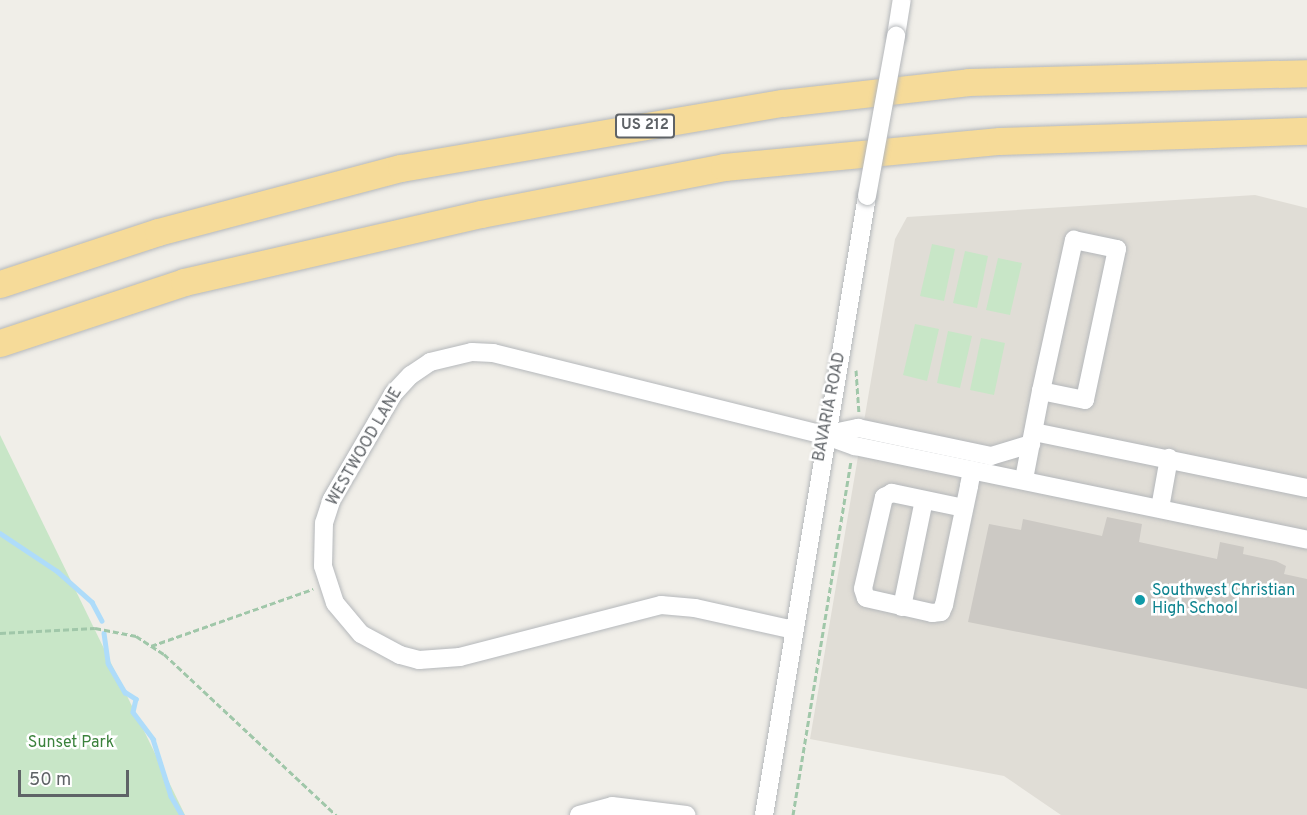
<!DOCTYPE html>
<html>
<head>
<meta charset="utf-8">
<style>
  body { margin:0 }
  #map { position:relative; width:1307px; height:815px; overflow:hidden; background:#f0eee8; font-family:Overpass,sans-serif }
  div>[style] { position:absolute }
  .education>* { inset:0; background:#e0ddd6 }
  .green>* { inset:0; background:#c8e6c7 }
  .stream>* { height:4.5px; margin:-2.25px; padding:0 2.25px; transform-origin:2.25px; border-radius:2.25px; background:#aedcfa }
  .building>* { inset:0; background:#ccc9c4 }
  .path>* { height:3px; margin-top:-1.5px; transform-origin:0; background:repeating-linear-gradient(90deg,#a0c7a9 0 6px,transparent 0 9px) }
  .roads { filter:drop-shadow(0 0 2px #b5b8bb) drop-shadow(0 0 2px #b5b8bb) }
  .minor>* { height:18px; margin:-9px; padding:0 9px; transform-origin:9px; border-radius:9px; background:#fff }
  .highway>* { height:27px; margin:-13.5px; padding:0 13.5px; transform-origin:13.5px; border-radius:13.5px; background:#f6db99 }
  .bridges { filter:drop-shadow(0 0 2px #b5b8bb) drop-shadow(0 0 2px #b5b8bb) }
  .minor-bridge>* { height:18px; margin:-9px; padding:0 9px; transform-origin:9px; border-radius:9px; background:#fff }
  .dots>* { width:16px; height:16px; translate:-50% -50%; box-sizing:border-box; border:3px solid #fff; border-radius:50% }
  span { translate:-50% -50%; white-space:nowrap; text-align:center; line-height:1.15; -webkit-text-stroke:5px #fff; paint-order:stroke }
  .shield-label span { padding:2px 4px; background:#fff; border:2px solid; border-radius:4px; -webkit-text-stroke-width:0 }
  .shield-label { font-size:15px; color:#5f6367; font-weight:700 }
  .street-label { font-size:16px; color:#5f6367 }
  .culture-label { font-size:16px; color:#0d838f }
  .left { translate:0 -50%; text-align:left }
  .park-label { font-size:16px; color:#3b823c }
  .scale { position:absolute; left:18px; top:770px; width:111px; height:27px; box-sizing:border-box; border:3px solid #5f6367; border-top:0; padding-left:8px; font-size:18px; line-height:21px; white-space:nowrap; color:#5f6367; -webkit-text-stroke:4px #fff; paint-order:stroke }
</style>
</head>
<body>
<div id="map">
  <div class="education">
    <i style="clip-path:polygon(1255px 195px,1307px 208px,1307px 815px,1061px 815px,1004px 776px,810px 739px,895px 239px,907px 217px)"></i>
  </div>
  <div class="green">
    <i style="clip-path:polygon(932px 244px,955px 249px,944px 301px,920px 296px)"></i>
    <i style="clip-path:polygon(965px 251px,988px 256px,977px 308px,953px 303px)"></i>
    <i style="clip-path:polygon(998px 258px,1022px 263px,1010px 315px,986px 310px)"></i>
    <i style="clip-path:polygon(915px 324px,939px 329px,927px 381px,903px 375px)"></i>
    <i style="clip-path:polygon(948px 331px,972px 336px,960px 388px,937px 383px)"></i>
    <i style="clip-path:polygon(981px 338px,1005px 343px,994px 395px,970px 390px)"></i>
    <i style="clip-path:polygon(0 435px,185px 815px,0 815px)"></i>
  </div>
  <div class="stream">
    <i style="left:0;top:533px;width:69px;rotate:33.7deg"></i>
    <i style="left:57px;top:571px;width:47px;rotate:41.5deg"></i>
    <i style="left:92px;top:602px;width:21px;rotate:62deg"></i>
    <i style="left:104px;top:633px;width:30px;rotate:82deg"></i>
    <i style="left:108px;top:663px;width:34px;rotate:60deg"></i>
    <i style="left:125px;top:692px;width:13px;rotate:32deg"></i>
    <i style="left:136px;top:699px;width:13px;rotate:103deg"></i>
    <i style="left:133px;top:712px;width:34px;rotate:53deg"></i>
    <i style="left:153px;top:739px;width:60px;rotate:72.5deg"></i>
    <i style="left:171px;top:796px;width:22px;rotate:60deg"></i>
  </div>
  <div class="building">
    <i style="clip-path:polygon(1107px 517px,1142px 524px,1139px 542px,1217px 559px,1220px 542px,1244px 547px,1243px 554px,1276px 561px,1286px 566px,1284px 574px,1307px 579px,1307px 689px,968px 622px,989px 524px,1021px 530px,1023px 519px,1102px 536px)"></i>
  </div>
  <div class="path">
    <i style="left:856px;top:370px;width:44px;rotate:86.1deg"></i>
    <i style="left:0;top:633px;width:95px;rotate:-3deg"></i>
    <i style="left:95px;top:628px;width:42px;rotate:11deg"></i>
    <i style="left:136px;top:636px;width:33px;rotate:33deg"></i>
    <i style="left:164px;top:654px;width:236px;rotate:43.1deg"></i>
    <i style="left:151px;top:646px;width:172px;rotate:-19.4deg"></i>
    <i style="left:793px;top:815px;width:358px;rotate:-80.7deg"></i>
  </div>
  <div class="roads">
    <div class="minor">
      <i style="left:896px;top:36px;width:36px;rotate:-81deg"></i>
      <i style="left:1034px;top:432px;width:279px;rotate:11.6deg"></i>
      <i style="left:824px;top:435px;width:35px;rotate:-12deg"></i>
      <i style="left:858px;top:428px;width:136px;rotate:11.9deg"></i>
      <i style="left:991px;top:456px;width:42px;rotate:-16.7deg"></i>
      <i style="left:1024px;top:479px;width:90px;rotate:-79.1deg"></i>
      <i style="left:1041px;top:391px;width:155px;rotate:-77.7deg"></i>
      <i style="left:1074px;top:240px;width:44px;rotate:11.8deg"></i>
      <i style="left:1117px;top:249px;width:154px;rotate:102deg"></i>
      <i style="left:1085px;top:400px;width:45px;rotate:-168.4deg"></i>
      <i style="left:964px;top:508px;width:74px;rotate:-168.2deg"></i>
      <i style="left:892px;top:493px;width:9px;rotate:153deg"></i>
      <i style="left:884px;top:497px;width:94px;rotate:102.9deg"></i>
      <i style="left:863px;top:589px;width:9px;rotate:72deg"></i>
      <i style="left:866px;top:598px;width:68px;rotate:12.8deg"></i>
      <i style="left:932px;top:613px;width:9px;rotate:-6deg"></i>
      <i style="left:941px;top:612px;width:8px;rotate:-67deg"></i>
      <i style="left:944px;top:605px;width:122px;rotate:-78.1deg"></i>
      <i style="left:969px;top:486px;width:16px;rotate:-79deg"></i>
      <i style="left:1160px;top:508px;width:51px;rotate:-79.8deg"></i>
      <i style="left:902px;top:607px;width:109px;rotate:-78.4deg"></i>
      <i style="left:794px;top:630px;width:101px;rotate:-167.5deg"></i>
      <i style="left:695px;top:608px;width:34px;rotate:-175deg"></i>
      <i style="left:661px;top:605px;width:208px;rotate:165.5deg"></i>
      <i style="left:460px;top:657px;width:41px;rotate:175.8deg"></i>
      <i style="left:419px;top:660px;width:20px;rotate:-165deg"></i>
      <i style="left:400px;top:655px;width:44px;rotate:-151.7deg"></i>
      <i style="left:361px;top:634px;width:40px;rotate:-130deg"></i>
      <i style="left:335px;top:603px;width:39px;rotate:-108deg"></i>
      <i style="left:323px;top:566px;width:43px;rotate:-88.7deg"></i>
      <i style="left:324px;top:523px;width:25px;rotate:-72deg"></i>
      <i style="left:332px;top:499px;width:121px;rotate:-59.8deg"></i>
      <i style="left:393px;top:394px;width:26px;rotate:-47deg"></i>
      <i style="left:411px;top:375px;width:23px;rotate:-34deg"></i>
      <i style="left:430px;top:362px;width:43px;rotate:-13.4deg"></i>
      <i style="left:472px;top:352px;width:21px;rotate:3deg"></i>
      <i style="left:493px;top:353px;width:341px;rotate:13.9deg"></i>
      <i style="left:824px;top:435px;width:33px;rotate:20deg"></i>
      <i style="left:855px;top:446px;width:462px;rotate:11.7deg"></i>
      <i style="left:579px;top:815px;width:34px;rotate:-15deg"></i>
      <i style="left:612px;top:806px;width:75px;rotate:6.9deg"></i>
      <i style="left:764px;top:815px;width:628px;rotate:-80.55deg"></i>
    </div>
    <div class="highway">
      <i style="left:0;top:284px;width:166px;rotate:-18.2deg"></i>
      <i style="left:158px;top:232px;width:251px;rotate:-14.8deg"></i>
      <i style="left:401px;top:168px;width:387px;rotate:-9.7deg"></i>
      <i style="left:783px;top:103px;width:187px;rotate:-6.4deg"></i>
      <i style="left:969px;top:82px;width:338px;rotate:-1.5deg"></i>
      <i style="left:0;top:343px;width:194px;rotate:-18.3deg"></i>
      <i style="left:184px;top:282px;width:305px;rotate:-12.9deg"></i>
      <i style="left:481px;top:214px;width:248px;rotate:-10.9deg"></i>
      <i style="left:724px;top:167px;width:277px;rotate:-5.4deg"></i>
      <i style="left:1000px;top:141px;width:307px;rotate:-1.9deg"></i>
    </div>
  </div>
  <div class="bridges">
    <div class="minor-bridge">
      <i style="left:867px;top:196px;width:163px;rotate:-79.7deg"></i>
    </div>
  </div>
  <div class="dots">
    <i style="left:1140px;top:600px;background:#0f9aa8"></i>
  </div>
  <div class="shield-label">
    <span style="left:645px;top:126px">US 212</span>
  </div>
  <div class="street-label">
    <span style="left:830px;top:407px;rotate:-79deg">BAVARIA ROAD</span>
    <span style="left:365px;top:447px;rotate:-60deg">WESTWOOD LANE</span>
  </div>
  <div class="culture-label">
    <span class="left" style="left:1152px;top:600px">Southwest Christian<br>High School</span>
  </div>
  <div class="park-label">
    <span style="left:71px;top:743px">Sunset Park</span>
  </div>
  <div class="scale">50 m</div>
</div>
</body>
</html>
